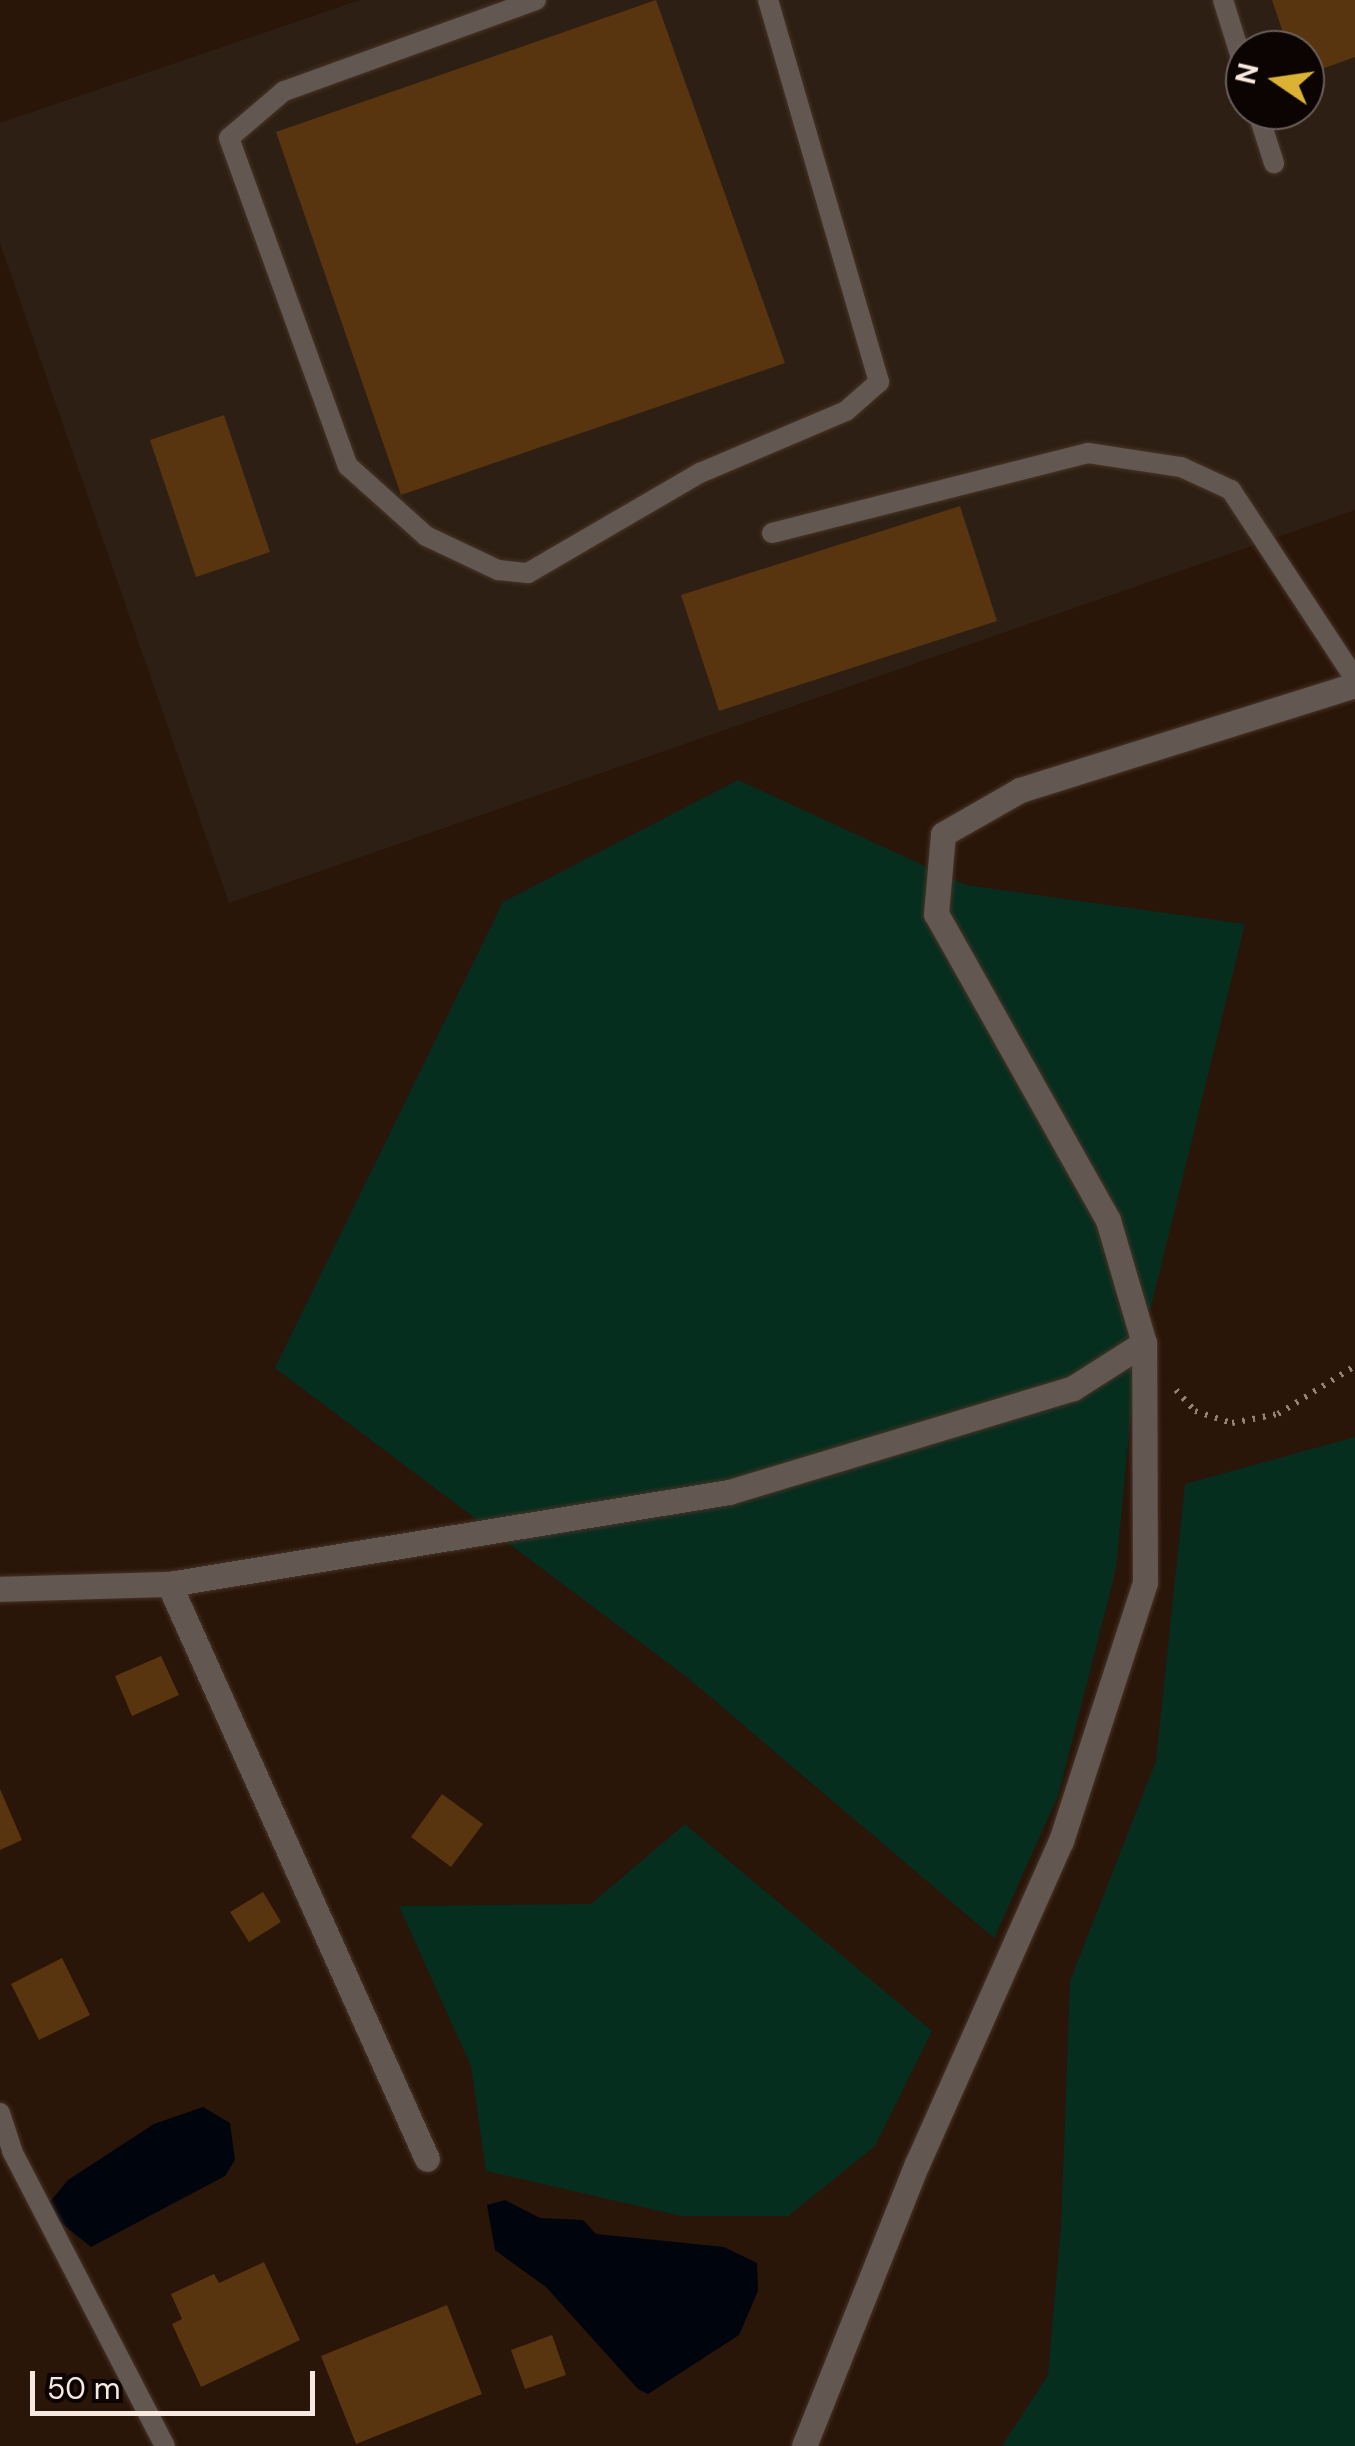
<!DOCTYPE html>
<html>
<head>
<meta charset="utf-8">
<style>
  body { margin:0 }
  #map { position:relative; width:1355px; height:2446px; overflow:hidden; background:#2a1509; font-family:"DM Sans",sans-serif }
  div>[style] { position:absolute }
  .industrial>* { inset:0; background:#2d1f13 }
  .green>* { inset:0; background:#052e1e }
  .water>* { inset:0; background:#00050d }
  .building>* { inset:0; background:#58350f }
  .path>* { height:6px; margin-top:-3px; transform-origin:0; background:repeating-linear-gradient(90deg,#948278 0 2.5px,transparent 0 10.5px) }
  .roads { filter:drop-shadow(0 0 2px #473327) drop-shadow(0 0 2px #473327) }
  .service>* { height:20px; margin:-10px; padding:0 10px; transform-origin:10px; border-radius:10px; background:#635751 }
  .minor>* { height:25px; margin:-12.5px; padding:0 12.5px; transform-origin:12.5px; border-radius:12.5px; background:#635751 }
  span { translate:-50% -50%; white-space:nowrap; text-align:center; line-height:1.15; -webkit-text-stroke:8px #0c0402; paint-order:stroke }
  .north { position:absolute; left:1225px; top:30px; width:100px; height:100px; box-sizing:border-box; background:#0c0402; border:2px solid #6a5f5b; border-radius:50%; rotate:283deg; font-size:28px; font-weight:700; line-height:40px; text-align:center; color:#f7e8e0 }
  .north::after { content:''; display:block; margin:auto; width:35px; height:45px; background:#dbb233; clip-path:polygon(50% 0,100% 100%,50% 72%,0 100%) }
  .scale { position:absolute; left:30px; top:2371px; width:285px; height:45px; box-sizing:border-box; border:5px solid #f7e8e0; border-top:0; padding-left:12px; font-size:30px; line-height:35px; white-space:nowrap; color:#f7e8e0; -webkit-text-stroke:8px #0c0402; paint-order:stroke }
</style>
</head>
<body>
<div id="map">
  <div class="industrial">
    <i style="clip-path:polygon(evenodd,360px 0,1355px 0,1355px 510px,229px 903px,0 243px,0 123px,360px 0,1245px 50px,1305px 50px,1305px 110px,1245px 110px,1245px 50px)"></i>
  </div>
  <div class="green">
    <i style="clip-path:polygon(738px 780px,966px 885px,1245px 924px,1135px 1372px,1116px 1569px,1058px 1796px,994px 1938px,688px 1678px,275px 1368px,503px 902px)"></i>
    <i style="clip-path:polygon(1355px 1437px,1355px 2446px,1002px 2446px,1048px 2375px,1061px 2226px,1070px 1981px,1156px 1761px,1185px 1484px)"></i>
    <i style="clip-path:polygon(685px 1824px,932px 2031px,875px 2146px,788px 2216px,681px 2216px,486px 2171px,471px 2066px,399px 1906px,591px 1904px)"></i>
  </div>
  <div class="water">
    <i style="clip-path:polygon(203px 2107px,230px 2123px,235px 2160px,225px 2176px,91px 2247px,44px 2209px,68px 2180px,154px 2124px)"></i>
    <i style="clip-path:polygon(505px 2200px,540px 2218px,583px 2220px,596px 2234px,724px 2247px,757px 2263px,758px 2291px,739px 2335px,648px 2394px,638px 2389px,546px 2287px,495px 2250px,487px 2205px)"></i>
  </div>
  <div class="building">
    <i style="clip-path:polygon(656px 0,785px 363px,401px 495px,276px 132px)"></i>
    <i style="clip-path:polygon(1272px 0,1355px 0,1355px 57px,1305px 75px,1305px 50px,1289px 50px)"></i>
    <i style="clip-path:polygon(224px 415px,270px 552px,196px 577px,150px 440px)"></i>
    <i style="clip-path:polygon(960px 506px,997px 621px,719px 711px,681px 595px)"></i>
    <i style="clip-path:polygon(161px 1656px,179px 1695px,132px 1716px,115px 1676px)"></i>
    <i style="clip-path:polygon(0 1789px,22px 1840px,0 1850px)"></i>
    <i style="clip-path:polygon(442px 1794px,483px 1824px,451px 1867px,411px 1837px)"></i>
    <i style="clip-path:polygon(263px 1892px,281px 1922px,249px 1942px,230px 1912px)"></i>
    <i style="clip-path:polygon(62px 1958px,90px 2015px,39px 2040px,11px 1984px)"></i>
    <i style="clip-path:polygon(264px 2262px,300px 2340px,201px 2387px,172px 2324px,182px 2319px,171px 2294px,214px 2274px,219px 2283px)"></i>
    <i style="clip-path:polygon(447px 2305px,482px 2394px,356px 2444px,321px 2356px)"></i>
    <i style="clip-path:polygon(552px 2335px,566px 2375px,525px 2389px,511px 2350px)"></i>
  </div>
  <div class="path">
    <i style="left:1176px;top:1390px;width:28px;rotate:48deg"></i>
    <i style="left:1195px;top:1411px;width:39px;rotate:18deg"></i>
    <i style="left:1232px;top:1423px;width:47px;rotate:-11.1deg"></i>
    <i style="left:1278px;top:1414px;width:91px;rotate:-31.9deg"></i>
  </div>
  <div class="roads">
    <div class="service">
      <i style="left:536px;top:0;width:268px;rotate:160.1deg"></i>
      <i style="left:284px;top:91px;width:72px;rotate:139.5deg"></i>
      <i style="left:229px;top:138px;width:349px;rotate:70.1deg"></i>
      <i style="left:348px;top:466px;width:105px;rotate:41.9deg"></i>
      <i style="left:426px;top:536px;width:80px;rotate:25.3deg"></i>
      <i style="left:498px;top:570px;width:30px;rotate:6deg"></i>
      <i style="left:528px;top:573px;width:199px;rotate:-30.2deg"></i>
      <i style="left:700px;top:473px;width:159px;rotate:-23deg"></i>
      <i style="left:846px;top:411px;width:44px;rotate:-41.3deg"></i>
      <i style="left:879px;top:382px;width:398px;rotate:-106.2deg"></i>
      <i style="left:1223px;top:0;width:73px;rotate:72.6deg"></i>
      <i style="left:1257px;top:110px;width:56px;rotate:72.2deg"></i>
      <i style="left:772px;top:533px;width:326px;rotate:-14.2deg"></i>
      <i style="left:1088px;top:453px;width:94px;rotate:8.6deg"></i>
      <i style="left:1181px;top:467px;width:55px;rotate:24.7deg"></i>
      <i style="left:1231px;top:490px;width:226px;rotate:56.7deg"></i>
      <i style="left:0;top:2113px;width:40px;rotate:72deg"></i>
      <i style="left:12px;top:2151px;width:332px;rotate:62.6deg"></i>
    </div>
    <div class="minor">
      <i style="left:169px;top:1584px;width:630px;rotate:65.83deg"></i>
      <i style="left:0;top:1589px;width:169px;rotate:-1.7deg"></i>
      <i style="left:169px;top:1584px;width:568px;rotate:-9.33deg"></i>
      <i style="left:729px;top:1492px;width:359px;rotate:-16.8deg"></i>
      <i style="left:1073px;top:1388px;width:84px;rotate:-32.4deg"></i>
      <i style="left:804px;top:2446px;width:304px;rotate:-68.2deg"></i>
      <i style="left:917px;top:2164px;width:354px;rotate:-66deg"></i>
      <i style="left:1061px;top:1841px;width:271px;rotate:-72deg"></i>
      <i style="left:1145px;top:1583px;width:240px;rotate:-90.2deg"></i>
      <i style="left:1144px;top:1343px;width:128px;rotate:-106.3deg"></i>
      <i style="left:1108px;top:1220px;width:351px;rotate:-119.3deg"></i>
      <i style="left:936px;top:914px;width:80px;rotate:-85deg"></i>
      <i style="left:943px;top:834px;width:89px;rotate:-29.7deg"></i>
      <i style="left:1020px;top:790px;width:351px;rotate:-17.4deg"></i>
    </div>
  </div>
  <div class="north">N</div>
  <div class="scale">50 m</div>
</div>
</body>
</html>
